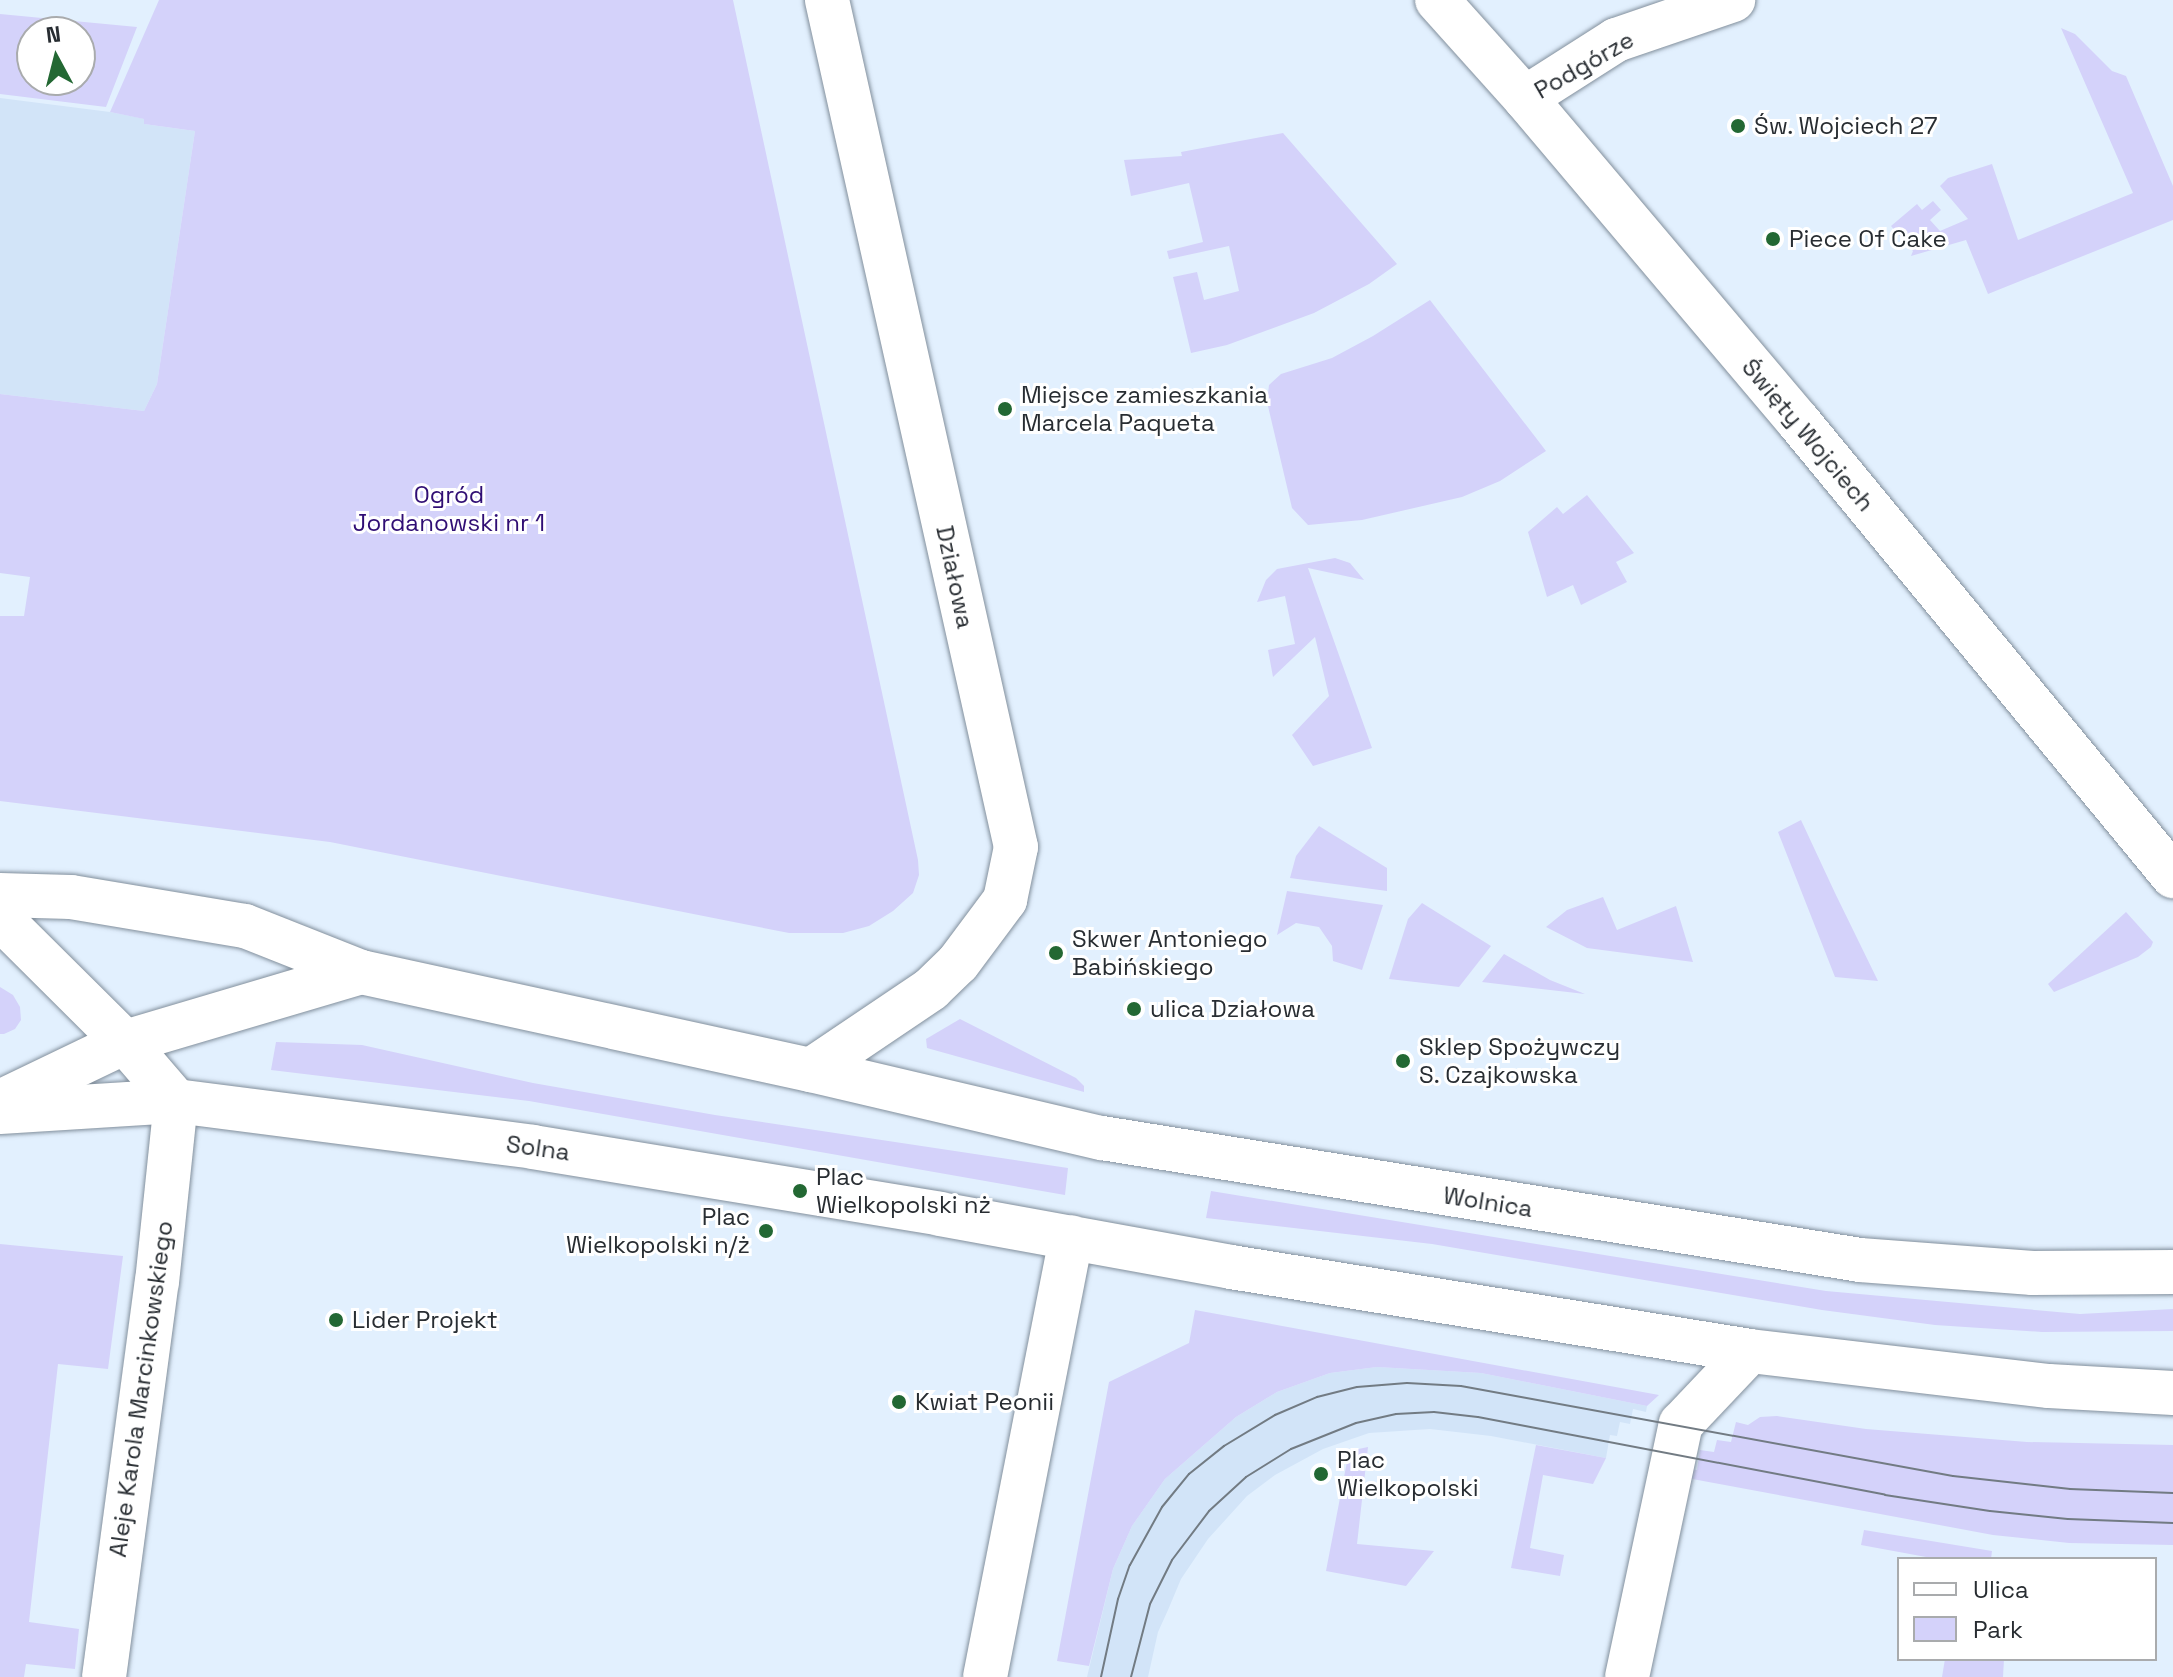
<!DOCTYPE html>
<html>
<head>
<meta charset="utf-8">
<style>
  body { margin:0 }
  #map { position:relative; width:2173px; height:1677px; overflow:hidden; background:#e2f0fe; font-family:"Space Grotesk",sans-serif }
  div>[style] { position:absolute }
  .built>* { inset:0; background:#d2e4f8 }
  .green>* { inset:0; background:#d4d2fa }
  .roads { filter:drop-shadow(0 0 2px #828f9c) drop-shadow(0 0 2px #828f9c) }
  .street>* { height:44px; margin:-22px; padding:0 22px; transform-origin:22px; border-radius:22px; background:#fff }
  .secondary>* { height:44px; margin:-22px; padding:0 22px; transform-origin:22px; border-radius:22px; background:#fff }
  .tram>* { height:2px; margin:-1px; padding:0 1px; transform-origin:1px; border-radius:1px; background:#727b83 }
  .dots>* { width:22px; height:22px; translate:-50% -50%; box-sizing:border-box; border:4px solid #fff; border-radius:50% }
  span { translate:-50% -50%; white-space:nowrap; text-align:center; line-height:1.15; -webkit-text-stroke:6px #fff; paint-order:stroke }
  .street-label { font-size:24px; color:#282d32 }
  .poi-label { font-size:24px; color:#282d32 }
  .left { translate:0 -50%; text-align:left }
  .right { translate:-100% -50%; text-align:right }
  .park-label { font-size:24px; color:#300e74 }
  .legend { position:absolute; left:1897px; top:1557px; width:260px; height:104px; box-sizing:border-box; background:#fff; border:2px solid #a9abad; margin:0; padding:10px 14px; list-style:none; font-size:24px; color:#282d32 }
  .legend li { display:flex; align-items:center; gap:16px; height:40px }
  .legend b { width:40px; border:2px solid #a9abad }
  .north { position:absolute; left:16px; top:16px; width:80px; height:80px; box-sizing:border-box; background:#fff; border:2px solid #a9abad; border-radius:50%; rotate:353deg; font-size:22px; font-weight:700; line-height:32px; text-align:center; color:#282d32 }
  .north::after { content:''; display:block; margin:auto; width:28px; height:36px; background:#236833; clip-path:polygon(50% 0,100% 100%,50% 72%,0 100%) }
</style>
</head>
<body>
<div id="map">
  <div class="built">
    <i style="clip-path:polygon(0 98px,110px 112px,145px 119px,144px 124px,195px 131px,157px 384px,144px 411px,0 394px)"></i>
    <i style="clip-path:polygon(1377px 1367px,1481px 1373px,1647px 1406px,1646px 1412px,1633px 1409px,1630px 1424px,1620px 1422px,1617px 1436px,1610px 1435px,1606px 1458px,1491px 1436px,1430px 1429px,1369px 1433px,1323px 1449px,1275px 1475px,1247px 1496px,1208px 1539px,1181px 1579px,1168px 1610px,1158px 1632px,1148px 1677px,1087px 1677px,1113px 1569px,1132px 1526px,1165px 1479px,1236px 1417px,1277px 1392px,1330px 1373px)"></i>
  </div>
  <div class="green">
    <i style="clip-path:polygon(159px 0,733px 0,918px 860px,919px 875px,913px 893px,893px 911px,869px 926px,843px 933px,789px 933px,330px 842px,0 801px,0 616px,24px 616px,30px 577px,0 573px,0 394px,144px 411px,157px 384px,195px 131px,144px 124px,144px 119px,110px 112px)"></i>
    <i style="clip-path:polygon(evenodd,0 14px,137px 27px,106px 107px,0 94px,0 14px,32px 32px,80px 32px,80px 80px,32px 80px,32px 32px)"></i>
    <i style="clip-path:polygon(2061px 28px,2075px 34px,2112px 71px,2126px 76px,2173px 186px,2173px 220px,1988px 294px,1966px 240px,1911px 256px,1913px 251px,1891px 226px,1917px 204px,1922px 210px,1933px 201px,1941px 210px,1930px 220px,1940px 231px,1968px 219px,1940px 186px,1948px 178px,1992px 164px,2018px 240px,2133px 193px)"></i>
    <i style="clip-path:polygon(1283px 133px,1397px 264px,1369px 284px,1314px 313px,1227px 345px,1191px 353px,1173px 277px,1197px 272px,1204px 300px,1239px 291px,1229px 246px,1169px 259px,1167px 251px,1203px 242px,1189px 183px,1131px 196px,1124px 160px,1182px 156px,1181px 152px)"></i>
    <i style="clip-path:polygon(1430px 300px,1546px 451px,1500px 481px,1462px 497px,1362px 520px,1308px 525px,1292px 508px,1267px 402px,1269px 385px,1281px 374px,1332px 358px,1373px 336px)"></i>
    <i style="clip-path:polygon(1587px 495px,1634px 553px,1616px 562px,1627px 582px,1581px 605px,1573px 585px,1547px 597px,1528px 532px,1557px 507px,1563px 514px)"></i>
    <i style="clip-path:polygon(1335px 558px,1350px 563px,1364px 580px,1308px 568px,1372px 748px,1313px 766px,1292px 735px,1329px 696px,1315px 637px,1273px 677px,1268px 650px,1295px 644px,1285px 596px,1257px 602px,1266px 580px,1277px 569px)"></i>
    <i style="clip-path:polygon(1801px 820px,1835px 893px,1878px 981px,1835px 977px,1778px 832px)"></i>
    <i style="clip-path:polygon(1319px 826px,1387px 868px,1387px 891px,1290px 878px,1296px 856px)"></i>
    <i style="clip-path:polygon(1287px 891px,1383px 905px,1362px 970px,1333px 961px,1332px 946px,1319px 927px,1296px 923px,1277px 935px)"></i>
    <i style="clip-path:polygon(1603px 897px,1617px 930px,1676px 906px,1693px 962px,1587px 948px,1546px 927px,1567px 910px)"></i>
    <i style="clip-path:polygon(1422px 903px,1491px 946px,1459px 987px,1389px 979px,1408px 919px)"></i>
    <i style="clip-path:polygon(2126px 912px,2153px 942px,2151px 947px,2138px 957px,2054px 992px,2048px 984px)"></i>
    <i style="clip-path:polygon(1504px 954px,1550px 980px,1585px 994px,1482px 982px)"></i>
    <i style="clip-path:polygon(0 987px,13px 995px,20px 1007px,21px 1020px,15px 1029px,4px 1034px,0 1034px)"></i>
    <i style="clip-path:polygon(960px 1019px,1076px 1078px,1084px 1086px,1084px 1092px,927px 1048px,926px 1039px)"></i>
    <i style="clip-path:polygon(276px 1042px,362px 1045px,533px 1083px,715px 1115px,1068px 1168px,1065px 1195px,529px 1101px,271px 1070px)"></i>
    <i style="clip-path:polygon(1211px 1191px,1826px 1291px,2080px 1314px,2173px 1309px,2173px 1331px,2042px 1332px,1935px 1325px,1822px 1310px,1432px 1244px,1206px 1218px)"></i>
    <i style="clip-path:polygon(0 1244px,123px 1256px,108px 1369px,58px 1364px,29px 1622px,79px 1629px,75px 1669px,26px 1664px,24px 1677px,0 1677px)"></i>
    <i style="clip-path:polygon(1195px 1310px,1659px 1395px,1647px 1406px,1481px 1373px,1377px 1367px,1330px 1373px,1277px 1392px,1236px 1417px,1165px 1479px,1132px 1526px,1113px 1569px,1089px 1666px,1057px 1661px,1109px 1382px,1189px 1343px)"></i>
    <i style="clip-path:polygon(1777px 1416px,1866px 1429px,2027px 1442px,2173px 1445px,2173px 1545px,2069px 1543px,1993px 1535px,1687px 1478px,1689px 1469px,1697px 1470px,1700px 1450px,1714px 1452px,1717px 1440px,1731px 1442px,1736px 1422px,1748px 1425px,1760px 1417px)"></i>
    <i style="clip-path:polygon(1536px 1445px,1606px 1458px,1593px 1484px,1543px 1475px,1530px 1548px,1564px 1555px,1560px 1576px,1511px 1568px)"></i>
    <i style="clip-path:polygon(1368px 1447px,1357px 1544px,1434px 1551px,1406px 1586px,1326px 1571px,1349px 1451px)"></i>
    <i style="clip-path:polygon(1864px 1530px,1992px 1551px,1991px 1559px,1937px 1559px,1861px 1545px)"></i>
    <i style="clip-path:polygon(1945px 1659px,2004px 1659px,2003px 1677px,1942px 1677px)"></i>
  </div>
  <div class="roads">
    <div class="street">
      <i style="left:1437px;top:0;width:132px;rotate:48.1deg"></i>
      <i style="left:1525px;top:98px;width:423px;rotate:49.8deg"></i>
      <i style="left:1798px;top:421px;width:590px;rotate:50.51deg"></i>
      <i style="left:1525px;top:98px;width:108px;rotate:-32.5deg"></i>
      <i style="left:1616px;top:40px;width:124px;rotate:-18.9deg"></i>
      <i style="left:811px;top:1070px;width:145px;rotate:-34deg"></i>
      <i style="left:931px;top:989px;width:37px;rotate:-44deg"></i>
      <i style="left:958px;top:963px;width:79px;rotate:-53.3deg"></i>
      <i style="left:1005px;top:900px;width:54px;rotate:-78.3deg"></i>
      <i style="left:1016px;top:847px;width:868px;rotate:-102.58deg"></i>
      <i style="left:104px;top:1677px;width:399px;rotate:-82.4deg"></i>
      <i style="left:157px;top:1282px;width:182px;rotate:-84deg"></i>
      <i style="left:985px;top:1677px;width:448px;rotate:-78.9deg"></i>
      <i style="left:1627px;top:1677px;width:259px;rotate:-78deg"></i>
      <i style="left:1681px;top:1424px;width:100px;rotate:-46.6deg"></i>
    </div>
    <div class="secondary">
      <i style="left:0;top:895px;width:71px;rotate:1.6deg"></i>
      <i style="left:71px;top:897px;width:176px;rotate:9.5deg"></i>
      <i style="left:245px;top:926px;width:125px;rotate:21.6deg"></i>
      <i style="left:361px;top:972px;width:461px;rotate:12.3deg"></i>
      <i style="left:811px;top:1070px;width:299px;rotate:13.2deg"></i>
      <i style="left:1102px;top:1138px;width:768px;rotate:9.14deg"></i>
      <i style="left:1860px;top:1260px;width:173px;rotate:4.3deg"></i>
      <i style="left:2033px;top:1273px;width:140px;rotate:-0.4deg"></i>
      <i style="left:0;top:918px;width:176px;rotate:44.8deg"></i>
      <i style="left:125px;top:1042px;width:78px;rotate:49.2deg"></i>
      <i style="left:0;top:1102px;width:139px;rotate:-25.6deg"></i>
      <i style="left:125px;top:1042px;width:246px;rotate:-16.5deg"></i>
      <i style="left:0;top:1112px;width:176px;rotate:-3.6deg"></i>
      <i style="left:176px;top:1101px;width:360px;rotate:7.3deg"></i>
      <i style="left:533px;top:1147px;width:412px;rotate:9.3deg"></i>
      <i style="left:940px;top:1214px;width:296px;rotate:10.3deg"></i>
      <i style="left:1231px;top:1267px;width:526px;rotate:9.19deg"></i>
      <i style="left:1750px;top:1351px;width:301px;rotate:6.7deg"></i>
      <i style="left:2049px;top:1386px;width:124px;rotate:3.2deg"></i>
    </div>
  </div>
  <div class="tram">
    <i style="left:1101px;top:1677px;width:80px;rotate:-77.7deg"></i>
    <i style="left:1118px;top:1599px;width:36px;rotate:-71deg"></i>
    <i style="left:1130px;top:1565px;width:66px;rotate:-61.1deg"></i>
    <i style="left:1162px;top:1507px;width:43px;rotate:-50.7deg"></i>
    <i style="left:1189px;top:1474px;width:45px;rotate:-38.7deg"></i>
    <i style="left:1224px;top:1446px;width:60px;rotate:-31.3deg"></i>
    <i style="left:1275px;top:1415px;width:46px;rotate:-23.2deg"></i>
    <i style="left:1317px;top:1397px;width:41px;rotate:-14deg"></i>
    <i style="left:1357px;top:1387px;width:50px;rotate:-4.6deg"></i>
    <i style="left:1407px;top:1383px;width:54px;rotate:3.2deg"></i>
    <i style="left:1461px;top:1386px;width:500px;rotate:10.37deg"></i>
    <i style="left:1953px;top:1476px;width:118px;rotate:6.3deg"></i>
    <i style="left:2070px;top:1489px;width:103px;rotate:2.2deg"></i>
    <i style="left:1131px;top:1677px;width:75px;rotate:-75.4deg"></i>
    <i style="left:1150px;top:1604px;width:49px;rotate:-63.4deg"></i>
    <i style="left:1172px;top:1560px;width:61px;rotate:-52.9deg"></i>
    <i style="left:1209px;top:1511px;width:50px;rotate:-42.6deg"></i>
    <i style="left:1246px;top:1477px;width:53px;rotate:-31.9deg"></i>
    <i style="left:1291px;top:1449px;width:70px;rotate:-21.8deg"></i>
    <i style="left:1356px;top:1423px;width:41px;rotate:-12.7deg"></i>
    <i style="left:1396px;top:1414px;width:38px;rotate:-3deg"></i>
    <i style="left:1434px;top:1412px;width:44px;rotate:6.5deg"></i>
    <i style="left:1478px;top:1417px;width:414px;rotate:10.8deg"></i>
    <i style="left:1885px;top:1495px;width:106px;rotate:8.7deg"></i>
    <i style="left:1990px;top:1511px;width:78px;rotate:5.9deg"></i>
    <i style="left:2068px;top:1519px;width:105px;rotate:2.2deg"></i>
  </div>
  <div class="dots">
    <i style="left:1738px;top:126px;background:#236833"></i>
    <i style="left:1773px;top:239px;background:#236833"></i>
    <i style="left:1005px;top:409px;background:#236833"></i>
    <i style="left:1056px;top:953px;background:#236833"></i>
    <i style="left:1134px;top:1009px;background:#236833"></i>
    <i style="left:1403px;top:1061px;background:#236833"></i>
    <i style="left:800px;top:1191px;background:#236833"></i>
    <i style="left:766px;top:1231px;background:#236833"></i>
    <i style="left:336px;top:1320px;background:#236833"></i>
    <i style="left:899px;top:1402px;background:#236833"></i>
    <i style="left:1321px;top:1474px;background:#236833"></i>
  </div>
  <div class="street-label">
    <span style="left:1584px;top:65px;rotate:-30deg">Podgórze</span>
    <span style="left:1808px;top:435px;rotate:50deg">Święty Wojciech</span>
    <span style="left:955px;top:577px;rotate:78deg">Działowa</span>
    <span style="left:538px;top:1148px;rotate:8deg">Solna</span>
    <span style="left:1488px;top:1202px;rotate:9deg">Wolnica</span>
    <span style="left:141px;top:1389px;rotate:-82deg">Aleje Karola Marcinkowskiego</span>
  </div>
  <div class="poi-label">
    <span class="left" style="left:1754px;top:126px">Św. Wojciech 27</span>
    <span class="left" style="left:1789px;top:239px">Piece Of Cake</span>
    <span class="left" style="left:1021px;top:409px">Miejsce zamieszkania<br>Marcela Paqueta</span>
    <span class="left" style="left:1072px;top:953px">Skwer Antoniego<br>Babińskiego</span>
    <span class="left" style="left:1150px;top:1009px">ulica Działowa</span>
    <span class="left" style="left:1419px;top:1061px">Sklep Spożywczy<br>S. Czajkowska</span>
    <span class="left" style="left:816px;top:1191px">Plac<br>Wielkopolski nż</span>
    <span class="right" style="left:750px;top:1231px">Plac<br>Wielkopolski n/ż</span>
    <span class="left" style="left:352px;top:1320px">Lider Projekt</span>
    <span class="left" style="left:915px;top:1402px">Kwiat Peonii</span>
    <span class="left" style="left:1337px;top:1474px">Plac<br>Wielkopolski</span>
  </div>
  <div class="park-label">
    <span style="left:449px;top:509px">Ogród<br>Jordanowski nr 1</span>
  </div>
  <ul class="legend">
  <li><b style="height:10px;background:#fff"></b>Ulica</li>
  <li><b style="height:22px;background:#d4d2fa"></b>Park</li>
  </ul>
  <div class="north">N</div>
</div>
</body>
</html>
